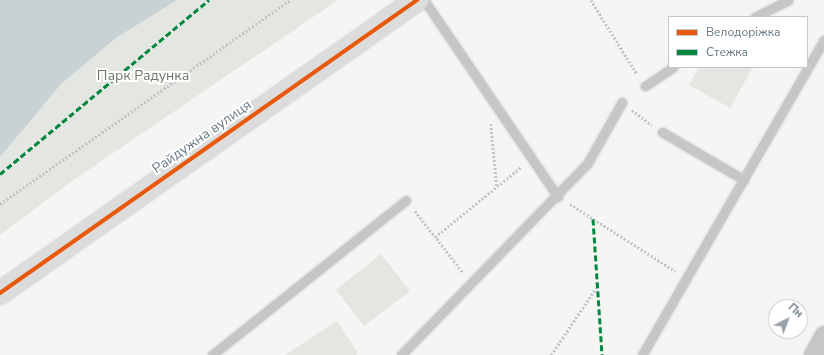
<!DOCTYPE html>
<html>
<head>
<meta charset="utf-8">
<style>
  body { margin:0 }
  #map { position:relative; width:824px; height:355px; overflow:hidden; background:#f5f5f4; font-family:"Nunito Sans",sans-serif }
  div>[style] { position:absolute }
  .green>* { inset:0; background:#e4e6e1 }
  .water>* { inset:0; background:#c8d1d3 }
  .path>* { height:2.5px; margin-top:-1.25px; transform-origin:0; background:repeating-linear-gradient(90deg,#c3c5c5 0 2px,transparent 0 4px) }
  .roads { filter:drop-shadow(0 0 1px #d0d2d2) drop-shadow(0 0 1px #d0d2d2) }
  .lane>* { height:9px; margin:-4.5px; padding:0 4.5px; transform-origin:4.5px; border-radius:4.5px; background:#c5c7c7 }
  .street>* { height:19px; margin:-9.5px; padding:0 9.5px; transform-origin:9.5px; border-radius:9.5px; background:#c5c7c7 }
  .secondary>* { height:22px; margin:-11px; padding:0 11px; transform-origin:11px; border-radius:11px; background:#dcdcdd }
  .quiet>* { height:3px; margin-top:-1.5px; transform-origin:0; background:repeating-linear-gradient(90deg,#00873e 0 6px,transparent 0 9px) }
  .cycleway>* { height:4px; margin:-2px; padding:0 2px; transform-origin:2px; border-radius:2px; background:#e8590c }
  span { translate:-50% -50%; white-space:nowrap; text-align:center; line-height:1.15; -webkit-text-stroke:4px #fff; paint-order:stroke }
  .park-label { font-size:14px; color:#6c7965 }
  .street-label { font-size:14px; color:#677981 }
  .legend { position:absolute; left:668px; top:16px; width:140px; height:52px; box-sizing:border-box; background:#fff; border:1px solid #c2c9cd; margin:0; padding:5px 7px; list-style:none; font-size:12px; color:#677981 }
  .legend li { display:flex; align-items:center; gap:8px; height:20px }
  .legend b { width:20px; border:1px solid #c2c9cd }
  .north { position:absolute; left:768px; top:299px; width:40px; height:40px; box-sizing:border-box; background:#fff; border:1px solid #c2c9cd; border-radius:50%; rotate:42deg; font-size:11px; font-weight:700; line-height:16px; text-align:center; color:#677981 }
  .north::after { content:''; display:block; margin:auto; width:14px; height:18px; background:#99a4a9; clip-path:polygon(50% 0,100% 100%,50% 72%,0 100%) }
</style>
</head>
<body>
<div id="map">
  <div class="green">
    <i style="clip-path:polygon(177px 0,338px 0,72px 181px,0 235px,0 157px,60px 84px,116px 38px)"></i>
    <i style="clip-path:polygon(699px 67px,753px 67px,730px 108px,689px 85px)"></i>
    <i style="clip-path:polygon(381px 254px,410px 291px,364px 326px,336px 290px)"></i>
    <i style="clip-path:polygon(337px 321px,358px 353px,355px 355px,285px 355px)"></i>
  </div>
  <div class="water">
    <i style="clip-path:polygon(0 0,177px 0,116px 38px,61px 84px,0 157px)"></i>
  </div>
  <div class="path">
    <i style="left:591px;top:0;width:87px;rotate:58.1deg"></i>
    <i style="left:632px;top:110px;width:25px;rotate:37deg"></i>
    <i style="left:491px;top:124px;width:63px;rotate:84.6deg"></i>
    <i style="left:0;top:204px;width:355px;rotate:-35.1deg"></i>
    <i style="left:570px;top:204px;width:125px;rotate:32.5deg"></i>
    <i style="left:415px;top:211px;width:33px;rotate:52deg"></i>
    <i style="left:462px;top:272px;width:44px;rotate:-127.6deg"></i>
    <i style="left:435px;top:237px;width:111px;rotate:-39.1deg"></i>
    <i style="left:551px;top:355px;width:81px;rotate:-56.1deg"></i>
  </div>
  <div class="roads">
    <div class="lane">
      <i style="left:424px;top:0;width:238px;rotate:55.8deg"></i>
      <i style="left:755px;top:17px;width:37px;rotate:-27deg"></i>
      <i style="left:645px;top:86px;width:34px;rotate:-34deg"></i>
      <i style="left:662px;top:132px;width:95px;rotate:30.3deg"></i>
      <i style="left:212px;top:355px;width:248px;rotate:-38.6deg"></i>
      <i style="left:401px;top:355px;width:267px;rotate:-45.8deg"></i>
      <i style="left:587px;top:164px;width:71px;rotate:-60.6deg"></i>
      <i style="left:642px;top:355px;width:364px;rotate:-60deg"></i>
    </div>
    <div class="street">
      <i style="left:813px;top:355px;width:23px;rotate:-61deg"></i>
    </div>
    <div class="secondary">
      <i style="left:0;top:293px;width:510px;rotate:-35.09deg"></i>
    </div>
  </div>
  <div class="quiet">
    <i style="left:0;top:174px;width:272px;rotate:-39.8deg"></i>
    <i style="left:593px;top:219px;width:136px;rotate:86.2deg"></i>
  </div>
  <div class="cycleway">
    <i style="left:0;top:293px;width:510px;rotate:-35.09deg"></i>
  </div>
  <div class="park-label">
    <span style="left:143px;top:76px">Парк Радунка</span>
  </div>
  <div class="street-label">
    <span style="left:202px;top:137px;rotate:-35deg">Райдужна вулиця</span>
  </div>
  <ul class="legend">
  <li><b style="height:5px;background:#e8590c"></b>Велодоріжка</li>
  <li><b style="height:5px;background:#00873e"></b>Стежка</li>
  </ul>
  <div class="north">Пн</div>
</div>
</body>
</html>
